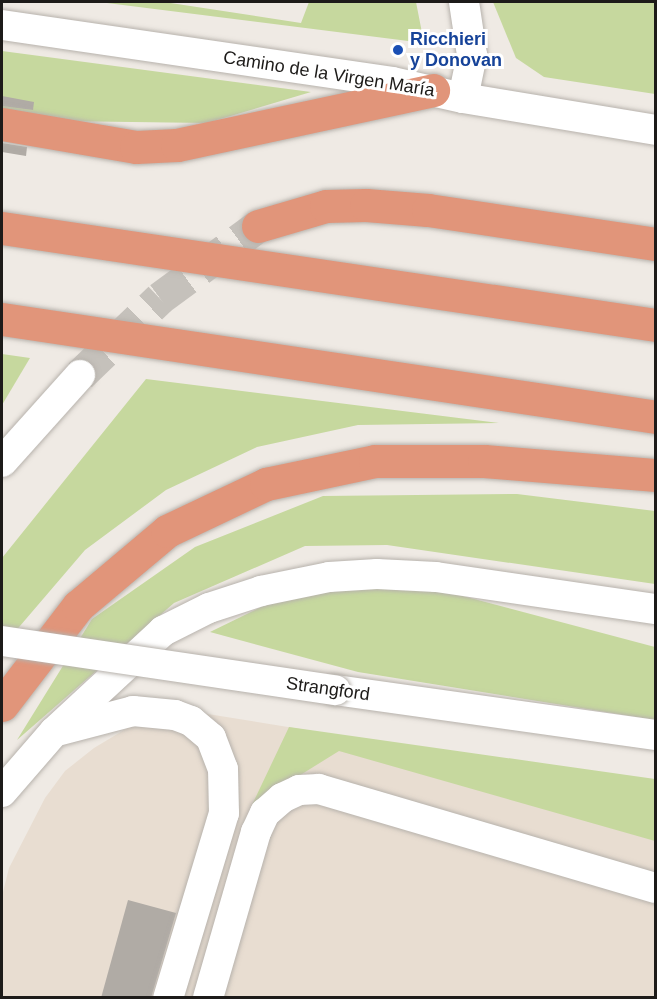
<!DOCTYPE html>
<html>
<head>
<meta charset="utf-8">
<style>
  body { margin:0 }
  #map { position:relative; width:657px; height:999px; overflow:hidden; background:#efeae4; font-family:Helvetica,sans-serif }
  div>[style] { position:absolute }
  .built>* { inset:0; background:#e8ddd1 }
  .green>* { inset:0; background:#c6d89e }
  .building>* { inset:0; background:#b0aba5 }
  .highway-tunnel>* { height:33px; margin-top:-16.5px; transform-origin:0; background:repeating-linear-gradient(90deg,#c5c1bb 0 33px,transparent 0 49px) }
  .roads { filter:drop-shadow(0 0 2px #b7b2ac) drop-shadow(0 0 2px #b7b2ac) }
  .minor>* { height:30px; margin:-15px; padding:0 15px; transform-origin:15px; border-radius:15px; background:#fff }
  .highway>* { height:33px; margin:-16.5px; padding:0 16.5px; transform-origin:16.5px; border-radius:16.5px; background:#e1957a }
  .bridges { filter:drop-shadow(0 0 2px #b7b2ac) drop-shadow(0 0 2px #b7b2ac) }
  .minor-bridge>* { height:30px; margin:-15px; padding:0 15px; transform-origin:15px; border-radius:15px; background:#fff }
  .dots>* { width:16px; height:16px; translate:-50% -50%; box-sizing:border-box; border:3px solid #fff; border-radius:50% }
  span { translate:-50% -50%; white-space:nowrap; text-align:center; line-height:1.15; -webkit-text-stroke:6px #fff; paint-order:stroke }
  .transit-label { font-size:18px; color:#164399; font-weight:700 }
  .left { translate:0 -50%; text-align:left }
  .street-label { font-size:18px; color:#1d1b19 }
  .frame { position:absolute; inset:0; border:3px solid #1d1b19; pointer-events:none }
</style>
</head>
<body>
<div id="map">
  <div class="built">
    <i style="clip-path:polygon(189px 711px,325px 733px,434px 756px,655px 791px,655px 997px,2px 998px,2px 896px,9px 868px,45px 798px,65px 771px,94px 748px,144px 718px)"></i>
  </div>
  <div class="green">
    <i style="clip-path:polygon(99px 2px,164px 2px,301px 23px,309px 2px,416px 2px,424px 43px)"></i>
    <i style="clip-path:polygon(493px 2px,655px 2px,655px 94px,544px 77px,516px 58px)"></i>
    <i style="clip-path:polygon(2px 51px,311px 92px,207px 123px,56px 121px,2px 114px)"></i>
    <i style="clip-path:polygon(2px 354px,30px 358px,2px 405px)"></i>
    <i style="clip-path:polygon(146px 379px,499px 423px,358px 425px,257px 447px,166px 490px,85px 550px,2px 647px,2px 558px)"></i>
    <i style="clip-path:polygon(517px 494px,655px 511px,655px 584px,387px 545px,305px 546px,174px 603px,17px 740px,92px 619px,195px 547px,323px 496px)"></i>
    <i style="clip-path:polygon(333px 587px,444px 591px,655px 647px,655px 720px,358px 672px,210px 632px,261px 607px)"></i>
    <i style="clip-path:polygon(289px 727px,655px 779px,655px 841px,339px 751px,252px 805px)"></i>
  </div>
  <div class="building">
    <i style="clip-path:polygon(2px 96px,34px 102px,33px 110px,2px 106px)"></i>
    <i style="clip-path:polygon(2px 143px,27px 147px,26px 156px,2px 152px)"></i>
    <i style="clip-path:polygon(128px 900px,176px 913px,151px 998px,101px 998px)"></i>
  </div>
  <div class="highway-tunnel">
    <i style="left:80px;top:375px;width:111px;rotate:-43.9deg"></i>
    <i style="left:160px;top:298px;width:122px;rotate:-36.3deg"></i>
  </div>
  <div class="roads">
    <div class="minor">
      <i style="left:2px;top:25px;width:394px;rotate:8.3deg"></i>
      <i style="left:392px;top:82px;width:73px;rotate:12.7deg"></i>
      <i style="left:463px;top:98px;width:196px;rotate:9.4deg"></i>
      <i style="left:463px;top:98px;width:44px;rotate:-78.2deg"></i>
      <i style="left:472px;top:55px;width:54px;rotate:-98.6deg"></i>
      <i style="left:2px;top:462px;width:117px;rotate:-48.1deg"></i>
      <i style="left:335px;top:690px;width:324px;rotate:8deg"></i>
      <i style="left:57px;top:731px;width:79px;rotate:-14.7deg"></i>
      <i style="left:133px;top:711px;width:42px;rotate:5.4deg"></i>
      <i style="left:175px;top:715px;width:17px;rotate:21deg"></i>
      <i style="left:191px;top:721px;width:26px;rotate:40deg"></i>
      <i style="left:211px;top:738px;width:33px;rotate:69deg"></i>
      <i style="left:223px;top:769px;width:44px;rotate:88.7deg"></i>
      <i style="left:224px;top:813px;width:193px;rotate:106.8deg"></i>
      <i style="left:2px;top:792px;width:79px;rotate:-49.1deg"></i>
      <i style="left:54px;top:732px;width:149px;rotate:-42.8deg"></i>
      <i style="left:163px;top:631px;width:51px;rotate:-26.6deg"></i>
      <i style="left:209px;top:608px;width:55px;rotate:-18.1deg"></i>
      <i style="left:261px;top:591px;width:69px;rotate:-11.6deg"></i>
      <i style="left:329px;top:577px;width:48px;rotate:-3.6deg"></i>
      <i style="left:377px;top:574px;width:59px;rotate:2.9deg"></i>
      <i style="left:436px;top:577px;width:222px;rotate:8.3deg"></i>
      <i style="left:208px;top:998px;width:173px;rotate:-73.9deg"></i>
      <i style="left:256px;top:832px;width:21px;rotate:-65deg"></i>
      <i style="left:265px;top:813px;width:23px;rotate:-41deg"></i>
      <i style="left:282px;top:798px;width:19px;rotate:-25deg"></i>
      <i style="left:299px;top:790px;width:20px;rotate:-3deg"></i>
      <i style="left:319px;top:789px;width:351px;rotate:16.4deg"></i>
    </div>
    <div class="highway">
      <i style="left:2px;top:124px;width:136px;rotate:9.7deg"></i>
      <i style="left:136px;top:147px;width:41px;rotate:-2.8deg"></i>
      <i style="left:177px;top:145px;width:262px;rotate:-12.1deg"></i>
      <i style="left:258px;top:226px;width:71px;rotate:-16.4deg"></i>
      <i style="left:326px;top:206px;width:40px;rotate:-1.4deg"></i>
      <i style="left:366px;top:205px;width:62px;rotate:4.6deg"></i>
      <i style="left:428px;top:210px;width:231px;rotate:8.5deg"></i>
      <i style="left:2px;top:228px;width:661px;rotate:8.44deg"></i>
      <i style="left:2px;top:319px;width:661px;rotate:8.52deg"></i>
      <i style="left:2px;top:705px;width:125px;rotate:-52.5deg"></i>
      <i style="left:78px;top:606px;width:116px;rotate:-40.1deg"></i>
      <i style="left:167px;top:531px;width:110px;rotate:-25.4deg"></i>
      <i style="left:266px;top:484px;width:111px;rotate:-11.9deg"></i>
      <i style="left:375px;top:461px;width:109px"></i>
      <i style="left:484px;top:461px;width:173px;rotate:4.7deg"></i>
    </div>
  </div>
  <div class="bridges">
    <div class="minor-bridge">
      <i style="left:2px;top:641px;width:337px;rotate:8.4deg"></i>
    </div>
  </div>
  <div class="dots">
    <i style="left:398px;top:50px;background:#1a4fb4"></i>
  </div>
  <div class="transit-label">
    <span class="left" style="left:410px;top:50px">Ricchieri<br>y Donovan</span>
  </div>
  <div class="street-label">
    <span style="left:329px;top:74px;rotate:9deg">Camino de la Virgen María</span>
    <span style="left:328px;top:689px;rotate:8deg">Strangford</span>
  </div>
  <div class="frame"></div>
</div>
</body>
</html>
